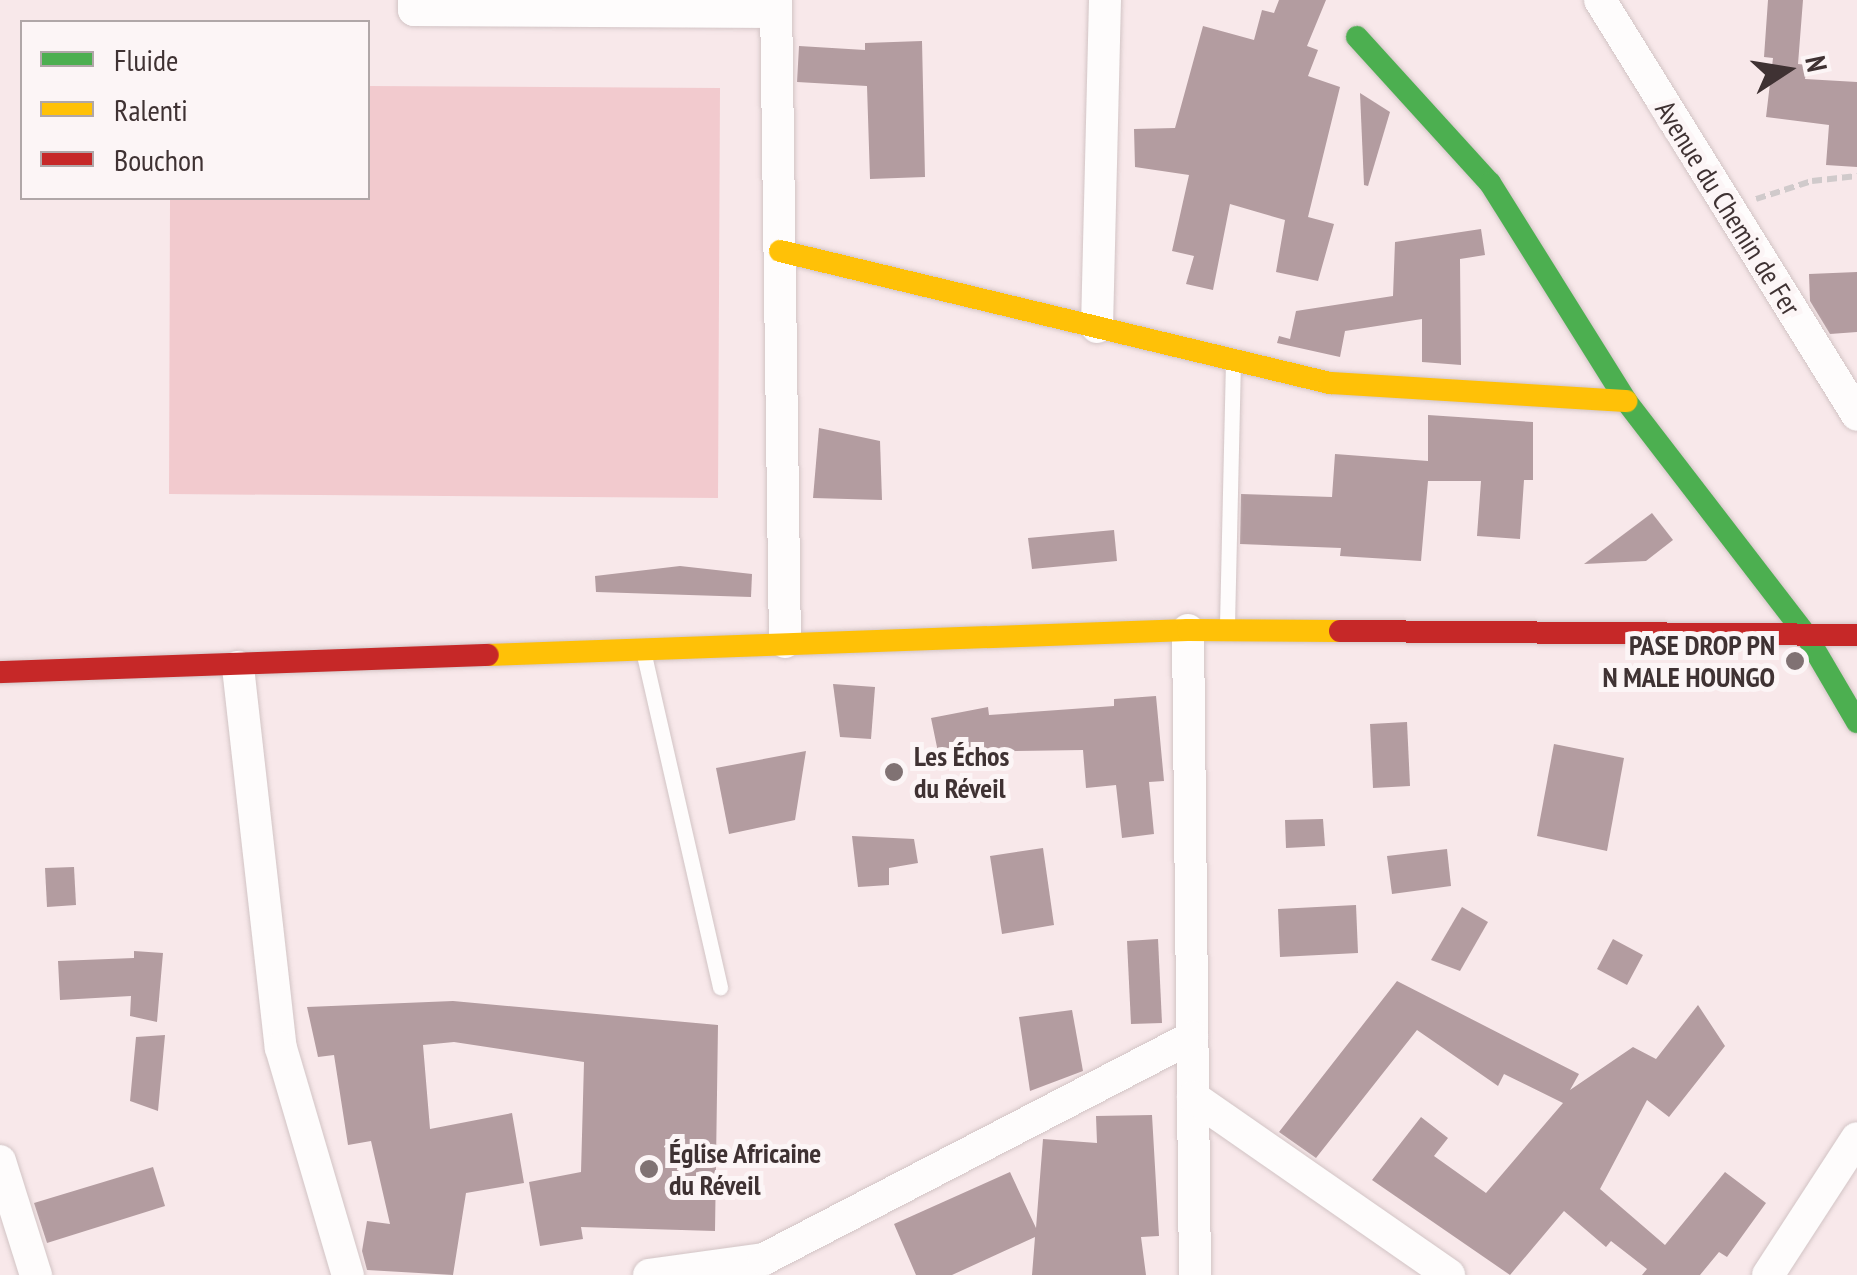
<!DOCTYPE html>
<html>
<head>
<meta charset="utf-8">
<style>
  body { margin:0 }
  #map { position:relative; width:1857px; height:1275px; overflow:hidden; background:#f8e8ea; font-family:"PT Sans Narrow",sans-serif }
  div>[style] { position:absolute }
  .green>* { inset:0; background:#f2cace }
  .building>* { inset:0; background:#b39ca0 }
  .path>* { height:6px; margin-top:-3px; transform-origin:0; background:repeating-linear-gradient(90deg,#d0cacb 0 10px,transparent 0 15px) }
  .roads { filter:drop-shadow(0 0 2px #d2c4c5) drop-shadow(0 0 2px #d2c4c5) }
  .lane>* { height:15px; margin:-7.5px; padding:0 7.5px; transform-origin:7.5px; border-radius:7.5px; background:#fefcfc }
  .street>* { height:32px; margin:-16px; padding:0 16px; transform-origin:16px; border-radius:16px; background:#fefcfc }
  .fast>* { height:22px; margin:-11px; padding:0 11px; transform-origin:11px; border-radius:11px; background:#4caf50 }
  .slow>* { height:22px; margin:-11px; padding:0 11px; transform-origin:11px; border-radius:11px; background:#ffc107 }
  .jam>* { height:22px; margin:-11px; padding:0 11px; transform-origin:11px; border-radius:11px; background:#c62828 }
  .dots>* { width:28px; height:28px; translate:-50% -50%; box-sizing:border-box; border:5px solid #fcf5f6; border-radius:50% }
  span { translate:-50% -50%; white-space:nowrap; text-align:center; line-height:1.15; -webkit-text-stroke:10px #fcf5f6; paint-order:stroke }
  .street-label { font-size:28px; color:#3f3233 }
  .poi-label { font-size:28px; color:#3f3233; font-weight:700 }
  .right { translate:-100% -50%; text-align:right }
  .left { translate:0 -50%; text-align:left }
  .legend { position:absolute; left:20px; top:20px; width:350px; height:180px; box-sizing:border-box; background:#fcf5f6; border:2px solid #b0a7a8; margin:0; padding:12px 18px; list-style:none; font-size:30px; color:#3f3233 }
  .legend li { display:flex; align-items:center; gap:20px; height:50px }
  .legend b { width:50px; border:2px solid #b0a7a8 }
  .north { position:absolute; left:1737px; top:20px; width:100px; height:100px; -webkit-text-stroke:8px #fcf5f6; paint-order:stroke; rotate:78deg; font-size:28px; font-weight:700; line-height:40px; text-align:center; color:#3f3233 }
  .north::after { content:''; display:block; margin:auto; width:35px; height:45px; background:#3f3233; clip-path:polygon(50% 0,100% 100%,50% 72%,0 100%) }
</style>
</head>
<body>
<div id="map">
  <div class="green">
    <i style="clip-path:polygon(368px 86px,720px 88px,718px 498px,169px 494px,170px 198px,368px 198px)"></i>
  </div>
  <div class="building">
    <i style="clip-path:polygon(1279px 0,1326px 0,1307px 46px,1318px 50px,1308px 76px,1340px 87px,1308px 217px,1334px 224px,1318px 281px,1276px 272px,1285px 220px,1230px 204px,1213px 290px,1186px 284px,1194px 256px,1172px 251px,1189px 175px,1135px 167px,1134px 129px,1175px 128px,1203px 26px,1254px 40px,1262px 10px,1274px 13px)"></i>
    <i style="clip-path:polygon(1768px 0,1803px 0,1798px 64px,1807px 65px,1805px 79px,1857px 82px,1857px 167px,1826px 165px,1829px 125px,1766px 117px,1773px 58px,1764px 57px)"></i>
    <i style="clip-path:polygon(922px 41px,925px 177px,870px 179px,867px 86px,797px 82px,799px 46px,865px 50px,865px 43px)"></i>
    <i style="clip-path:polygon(1360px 93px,1390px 112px,1368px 186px,1364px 185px)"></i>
    <i style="clip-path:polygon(1481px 229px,1485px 255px,1460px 259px,1461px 365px,1422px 362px,1422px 319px,1345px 331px,1340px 357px,1277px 343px,1279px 336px,1290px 339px,1296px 311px,1393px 296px,1395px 242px)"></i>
    <i style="clip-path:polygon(1857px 272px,1857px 332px,1830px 334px,1810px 301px,1809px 274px)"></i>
    <i style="clip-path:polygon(1428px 415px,1533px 422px,1533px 480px,1524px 480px,1520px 539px,1477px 536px,1481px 481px,1428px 481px,1421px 561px,1340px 556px,1341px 548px,1240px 544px,1241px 494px,1332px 497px,1335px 454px,1428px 461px)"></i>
    <i style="clip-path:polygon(819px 428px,880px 441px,882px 500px,813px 498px)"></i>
    <i style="clip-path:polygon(1652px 513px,1673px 540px,1646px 561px,1584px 564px)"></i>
    <i style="clip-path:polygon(1114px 530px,1117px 561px,1032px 569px,1028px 538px)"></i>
    <i style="clip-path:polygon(680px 566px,752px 574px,751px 597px,596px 592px,595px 576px)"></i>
    <i style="clip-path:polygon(833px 684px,875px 687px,871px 739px,840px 737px)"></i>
    <i style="clip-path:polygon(1156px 696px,1164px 781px,1149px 782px,1154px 834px,1122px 838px,1116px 785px,1086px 788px,1083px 750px,938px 752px,931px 718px,988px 707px,989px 715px,1114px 706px,1114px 699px)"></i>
    <i style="clip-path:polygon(1407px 722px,1410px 786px,1373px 788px,1370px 724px)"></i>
    <i style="clip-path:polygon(1554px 744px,1624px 758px,1607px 851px,1537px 836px)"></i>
    <i style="clip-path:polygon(806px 751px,795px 820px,729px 834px,716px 768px)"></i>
    <i style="clip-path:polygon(1323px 819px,1325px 846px,1286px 848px,1285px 820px)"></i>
    <i style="clip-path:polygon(852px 836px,914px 839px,918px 863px,889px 868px,889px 885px,858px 887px)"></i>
    <i style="clip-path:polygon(1043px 848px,1054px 925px,1002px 934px,990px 856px)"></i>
    <i style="clip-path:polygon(1447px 849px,1451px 886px,1392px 894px,1387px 856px)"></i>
    <i style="clip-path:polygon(74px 867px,76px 905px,47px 907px,45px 868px)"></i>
    <i style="clip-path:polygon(1356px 905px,1358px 953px,1280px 957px,1278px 909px)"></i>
    <i style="clip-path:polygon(1462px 907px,1488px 922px,1460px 971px,1431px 960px)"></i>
    <i style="clip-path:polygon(1158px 939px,1162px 1023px,1131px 1024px,1127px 941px)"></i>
    <i style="clip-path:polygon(1613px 939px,1643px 955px,1627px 985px,1597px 969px)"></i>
    <i style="clip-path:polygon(134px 951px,163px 953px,157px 1022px,130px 1016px,131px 996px,60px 1000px,58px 961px,134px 958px)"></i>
    <i style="clip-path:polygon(1397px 981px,1579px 1074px,1570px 1090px,1633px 1047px,1656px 1059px,1698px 1005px,1725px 1046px,1669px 1117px,1647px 1100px,1600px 1189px,1665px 1245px,1725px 1172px,1766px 1203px,1727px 1257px,1719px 1252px,1700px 1275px,1642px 1275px,1647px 1269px,1611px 1241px,1606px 1247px,1564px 1211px,1510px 1275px,1372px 1180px,1421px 1117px,1448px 1138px,1434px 1156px,1486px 1193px,1563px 1103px,1504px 1074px,1498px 1086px,1417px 1030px,1316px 1158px,1279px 1132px)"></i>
    <i style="clip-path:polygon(453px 1001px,718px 1025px,715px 1231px,581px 1227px,583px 1239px,540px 1246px,529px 1182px,581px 1172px,584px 1062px,454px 1042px,423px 1045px,430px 1129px,512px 1113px,524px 1183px,466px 1193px,453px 1275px,367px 1270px,362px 1251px,367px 1221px,390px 1224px,371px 1141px,348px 1145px,334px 1055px,318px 1057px,307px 1007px)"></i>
    <i style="clip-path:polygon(1072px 1010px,1083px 1071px,1030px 1091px,1019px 1017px)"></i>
    <i style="clip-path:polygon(165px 1035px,158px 1111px,130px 1101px,136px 1037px)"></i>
    <i style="clip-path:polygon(1152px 1115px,1159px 1236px,1141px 1237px,1146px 1275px,1032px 1275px,1035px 1237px,952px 1275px,916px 1275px,894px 1224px,1010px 1172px,1036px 1228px,1043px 1139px,1097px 1143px,1096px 1116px)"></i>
    <i style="clip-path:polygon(153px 1167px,165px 1206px,47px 1243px,34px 1203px)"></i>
  </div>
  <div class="path">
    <i style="left:1756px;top:199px;width:59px;rotate:-17.8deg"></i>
    <i style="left:1812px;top:181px;width:45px;rotate:-6.3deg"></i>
  </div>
  <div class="roads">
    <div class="lane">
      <i style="left:1227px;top:625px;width:262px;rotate:-88.7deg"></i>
      <i style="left:644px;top:655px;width:341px;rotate:77.1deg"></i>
    </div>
    <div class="street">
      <i style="left:414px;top:0;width:10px;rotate:90deg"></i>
      <i style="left:414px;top:10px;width:362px;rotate:0.3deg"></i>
      <i style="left:776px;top:0;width:642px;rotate:89.2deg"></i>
      <i style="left:1600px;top:0;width:488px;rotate:58.2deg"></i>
      <i style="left:1097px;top:327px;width:327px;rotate:-88.6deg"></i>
      <i style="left:1188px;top:630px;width:645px;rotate:89.38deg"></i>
      <i style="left:238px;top:667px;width:383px;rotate:83.6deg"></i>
      <i style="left:281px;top:1048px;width:237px;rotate:73.6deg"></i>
      <i style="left:1193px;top:1097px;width:312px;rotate:34.8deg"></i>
      <i style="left:0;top:1161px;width:120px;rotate:72.5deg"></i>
      <i style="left:649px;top:1275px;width:116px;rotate:-7.9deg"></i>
      <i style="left:764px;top:1259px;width:482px;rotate:-27.4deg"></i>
      <i style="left:1768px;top:1275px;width:163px;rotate:-57deg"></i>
    </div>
    <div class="fast">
      <i style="left:1357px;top:37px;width:197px;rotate:47.7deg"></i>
      <i style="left:1490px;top:183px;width:257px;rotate:58deg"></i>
      <i style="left:1626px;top:401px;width:295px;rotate:52.4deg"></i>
      <i style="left:1806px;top:635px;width:101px;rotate:59.6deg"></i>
    </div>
    <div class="slow">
      <i style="left:780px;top:251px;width:566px;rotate:13.5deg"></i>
      <i style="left:1330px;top:383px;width:297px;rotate:3.5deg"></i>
      <i style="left:488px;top:655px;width:700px;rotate:-2.05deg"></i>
      <i style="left:1188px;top:630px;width:152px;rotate:0.4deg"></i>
    </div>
    <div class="jam">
      <i style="left:1340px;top:631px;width:517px;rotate:0.44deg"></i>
      <i style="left:0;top:672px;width:488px;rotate:-2deg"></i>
    </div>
  </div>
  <div class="dots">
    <i style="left:1795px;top:661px;background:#807273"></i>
    <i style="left:894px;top:772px;background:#807273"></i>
    <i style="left:649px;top:1169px;background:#807273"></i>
  </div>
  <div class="street-label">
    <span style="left:1728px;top:208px;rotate:58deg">Avenue du Chemin de Fer</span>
  </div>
  <div class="poi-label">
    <span class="right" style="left:1775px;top:661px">PASE DROP PN<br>N MALE HOUNGO</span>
    <span class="left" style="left:914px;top:772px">Les Échos<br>du Réveil</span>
    <span class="left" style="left:669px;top:1169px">Église Africaine<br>du Réveil</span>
  </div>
  <ul class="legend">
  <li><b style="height:12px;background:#4caf50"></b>Fluide</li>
  <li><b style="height:12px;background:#ffc107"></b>Ralenti</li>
  <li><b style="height:12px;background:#c62828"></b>Bouchon</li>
  </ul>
  <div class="north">N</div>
</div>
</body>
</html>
